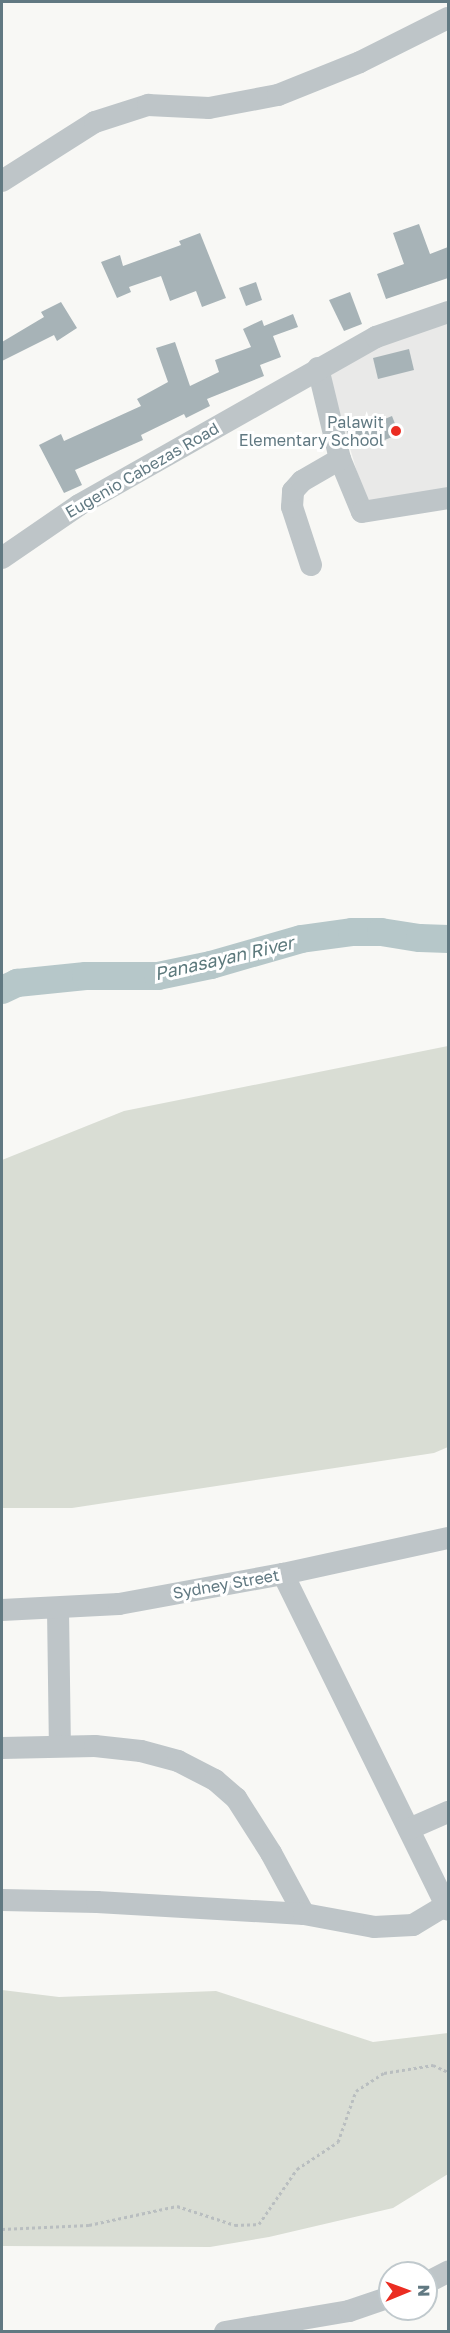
<!DOCTYPE html>
<html>
<head>
<meta charset="utf-8">
<style>
  body { margin:0 }
  #map { position:relative; width:450px; height:2333px; overflow:hidden; background:#f8f8f5; font-family:"Golos Text",sans-serif }
  div>[style] { position:absolute }
  .built>* { inset:0; background:#e9e9e8 }
  .green>* { inset:0; background:#d9ddd4 }
  .river>* { height:28px; margin:-14px; padding:0 14px; transform-origin:14px; border-radius:14px; background:#b6c7c9 }
  .building>* { inset:0; background:#a7b3b7 }
  .path>* { height:3px; margin-top:-1.5px; transform-origin:0; background:repeating-linear-gradient(90deg,#b9bec0 0 3px,transparent 0 6px) }
  .minor>* { height:22px; margin:-11px; padding:0 11px; transform-origin:11px; border-radius:11px; background:#bec5c8 }
  .dots>* { width:16px; height:16px; translate:-50% -50%; box-sizing:border-box; border:3px solid #fff; border-radius:50% }
  span { translate:-50% -50%; white-space:nowrap; text-align:center; line-height:1.15; -webkit-text-stroke:6px #fff; paint-order:stroke }
  .poi-label { font-size:16px; color:#617982 }
  .right { translate:-100% -50%; text-align:right }
  .street-label { font-size:16px; color:#617982 }
  .water-label { font-size:18px; color:#5c797c; font-style:italic }
  .frame { position:absolute; inset:0; border:3px solid #617982; pointer-events:none }
  .north { position:absolute; left:378px; top:2261px; width:60px; height:60px; box-sizing:border-box; background:#fff; border:2px solid #c0c9cd; border-radius:50%; rotate:89deg; font-size:16px; font-weight:700; line-height:24px; text-align:center; color:#617982 }
  .north::after { content:''; display:block; margin:auto; width:21px; height:27px; background:#eb2d22; clip-path:polygon(50% 0,100% 100%,50% 72%,0 100%) }
</style>
</head>
<body>
<div id="map">
  <div class="built">
    <i style="clip-path:polygon(448px 320px,448px 491px,367px 506px,327px 370px,427px 324px)"></i>
  </div>
  <div class="green">
    <i style="clip-path:polygon(448px 1046px,448px 1447px,434px 1453px,72px 1508px,2px 1508px,2px 1160px,124px 1111px)"></i>
    <i style="clip-path:polygon(2px 1990px,59px 1997px,216px 1991px,373px 2042px,448px 2033px,448px 2174px,393px 2208px,269px 2237px,210px 2247px,2px 2246px)"></i>
  </div>
  <div class="river">
    <i style="left:2px;top:990px;width:17px;rotate:-25deg"></i>
    <i style="left:17px;top:983px;width:69px;rotate:-5.8deg"></i>
    <i style="left:86px;top:976px;width:72px"></i>
    <i style="left:158px;top:976px;width:54px;rotate:-11.7deg"></i>
    <i style="left:211px;top:965px;width:94px;rotate:-16.1deg"></i>
    <i style="left:301px;top:939px;width:51px;rotate:-7.8deg"></i>
    <i style="left:352px;top:932px;width:29px"></i>
    <i style="left:381px;top:932px;width:39px;rotate:9deg"></i>
    <i style="left:420px;top:938px;width:28px;rotate:2deg"></i>
  </div>
  <div class="building">
    <i style="clip-path:polygon(419px 224px,430px 254px,448px 247px,448px 278px,386px 299px,377px 274px,404px 264px,393px 233px)"></i>
    <i style="clip-path:polygon(200px 233px,226px 298px,202px 307px,196px 291px,170px 301px,161px 276px,129px 287px,131px 292px,117px 298px,101px 262px,120px 255px,123px 266px,181px 245px,179px 241px)"></i>
    <i style="clip-path:polygon(256px 282px,262px 300px,246px 306px,239px 288px)"></i>
    <i style="clip-path:polygon(350px 292px,362px 324px,344px 331px,329px 300px)"></i>
    <i style="clip-path:polygon(61px 302px,77px 328px,57px 341px,54px 335px,2px 361px,2px 342px,44px 317px,41px 312px)"></i>
    <i style="clip-path:polygon(293px 314px,298px 327px,273px 336px,281px 357px,260px 365px,264px 376px,207px 399px,210px 406px,186px 418px,184px 414px,141px 435px,143px 440px,75px 470px,82px 485px,64px 493px,39px 445px,61px 434px,64px 441px,141px 406px,137px 399px,168px 382px,156px 348px,175px 342px,190px 386px,219px 372px,215px 360px,251px 347px,243px 329px,262px 320px,264px 326px)"></i>
    <i style="clip-path:polygon(409px 349px,414px 370px,378px 379px,373px 358px)"></i>
    <i style="clip-path:polygon(392px 416px,399px 434px,380px 442px,379px 438px,351px 448px,346px 425px,368px 418px,370px 425px)"></i>
  </div>
  <div class="path">
    <i style="left:2px;top:2229px;width:87px;rotate:-2.6deg"></i>
    <i style="left:89px;top:2225px;width:90px;rotate:-12.2deg"></i>
    <i style="left:177px;top:2206px;width:61px;rotate:18.1deg"></i>
    <i style="left:235px;top:2225px;width:24px;rotate:-2deg"></i>
    <i style="left:259px;top:2224px;width:67px;rotate:-55.4deg"></i>
    <i style="left:297px;top:2169px;width:49px;rotate:-33.4deg"></i>
    <i style="left:338px;top:2142px;width:54px;rotate:-70.6deg"></i>
    <i style="left:356px;top:2091px;width:33px;rotate:-33deg"></i>
    <i style="left:384px;top:2073px;width:50px;rotate:-9.3deg"></i>
    <i style="left:433px;top:2065px;width:17px;rotate:25deg"></i>
  </div>
  <div class="minor">
    <i style="left:2px;top:181px;width:110px;rotate:-32.4deg"></i>
    <i style="left:95px;top:122px;width:56px;rotate:-17.8deg"></i>
    <i style="left:148px;top:105px;width:61px;rotate:2.8deg"></i>
    <i style="left:209px;top:108px;width:70px;rotate:-10.7deg"></i>
    <i style="left:278px;top:95px;width:88px;rotate:-21.9deg"></i>
    <i style="left:360px;top:62px;width:98px;rotate:-26.6deg"></i>
    <i style="left:318px;top:368px;width:94px;rotate:76.4deg"></i>
    <i style="left:340px;top:459px;width:57px;rotate:67.5deg"></i>
    <i style="left:362px;top:512px;width:87px;rotate:-9.2deg"></i>
    <i style="left:2px;top:558px;width:93px;rotate:-34.5deg"></i>
    <i style="left:79px;top:505px;width:341px;rotate:-29.5deg"></i>
    <i style="left:376px;top:337px;width:76px;rotate:-19.1deg"></i>
    <i style="left:311px;top:565px;width:61px;rotate:-108.1deg"></i>
    <i style="left:292px;top:507px;width:16px;rotate:-86deg"></i>
    <i style="left:293px;top:491px;width:13px;rotate:-48deg"></i>
    <i style="left:302px;top:481px;width:44px;rotate:-30.1deg"></i>
    <i style="left:283px;top:1574px;width:374px;rotate:63.8deg"></i>
    <i style="left:58px;top:1609px;width:137px;rotate:89.2deg"></i>
    <i style="left:2px;top:1610px;width:117px;rotate:-2.9deg"></i>
    <i style="left:119px;top:1604px;width:167px;rotate:-10.4deg"></i>
    <i style="left:283px;top:1574px;width:169px;rotate:-12.3deg"></i>
    <i style="left:2px;top:1748px;width:93px;rotate:-1.2deg"></i>
    <i style="left:95px;top:1746px;width:46px;rotate:6.2deg"></i>
    <i style="left:141px;top:1751px;width:38px;rotate:15deg"></i>
    <i style="left:178px;top:1761px;width:42px;rotate:27.2deg"></i>
    <i style="left:215px;top:1780px;width:28px;rotate:41deg"></i>
    <i style="left:236px;top:1798px;width:65px;rotate:57.5deg"></i>
    <i style="left:271px;top:1853px;width:69px;rotate:61.6deg"></i>
    <i style="left:409px;top:1829px;width:43px;rotate:-23.6deg"></i>
    <i style="left:2px;top:1900px;width:95px;rotate:1.2deg"></i>
    <i style="left:97px;top:1902px;width:207px;rotate:3.3deg"></i>
    <i style="left:304px;top:1914px;width:71px;rotate:10.5deg"></i>
    <i style="left:374px;top:1927px;width:39px;rotate:-3deg"></i>
    <i style="left:413px;top:1925px;width:39px;rotate:-31deg"></i>
    <i style="left:426px;top:2283px;width:25px;rotate:-27deg"></i>
    <i style="left:225px;top:2332px;width:126px;rotate:-9.6deg"></i>
    <i style="left:349px;top:2311px;width:43px;rotate:-18.9deg"></i>
  </div>
  <div class="dots">
    <i style="left:396px;top:431px;background:#eb2d22"></i>
  </div>
  <div class="poi-label">
    <span class="right" style="left:384px;top:431px">Palawit<br>Elementary School</span>
  </div>
  <div class="street-label">
    <span style="left:142px;top:470px;rotate:-30deg">Eugenio Cabezas Road</span>
    <span style="left:226px;top:1584px;rotate:-10deg">Sydney Street</span>
  </div>
  <div class="water-label">
    <span style="left:224px;top:958px;rotate:-13deg">Panasayan River</span>
  </div>
  <div class="frame"></div>
  <div class="north">N</div>
</div>
</body>
</html>
